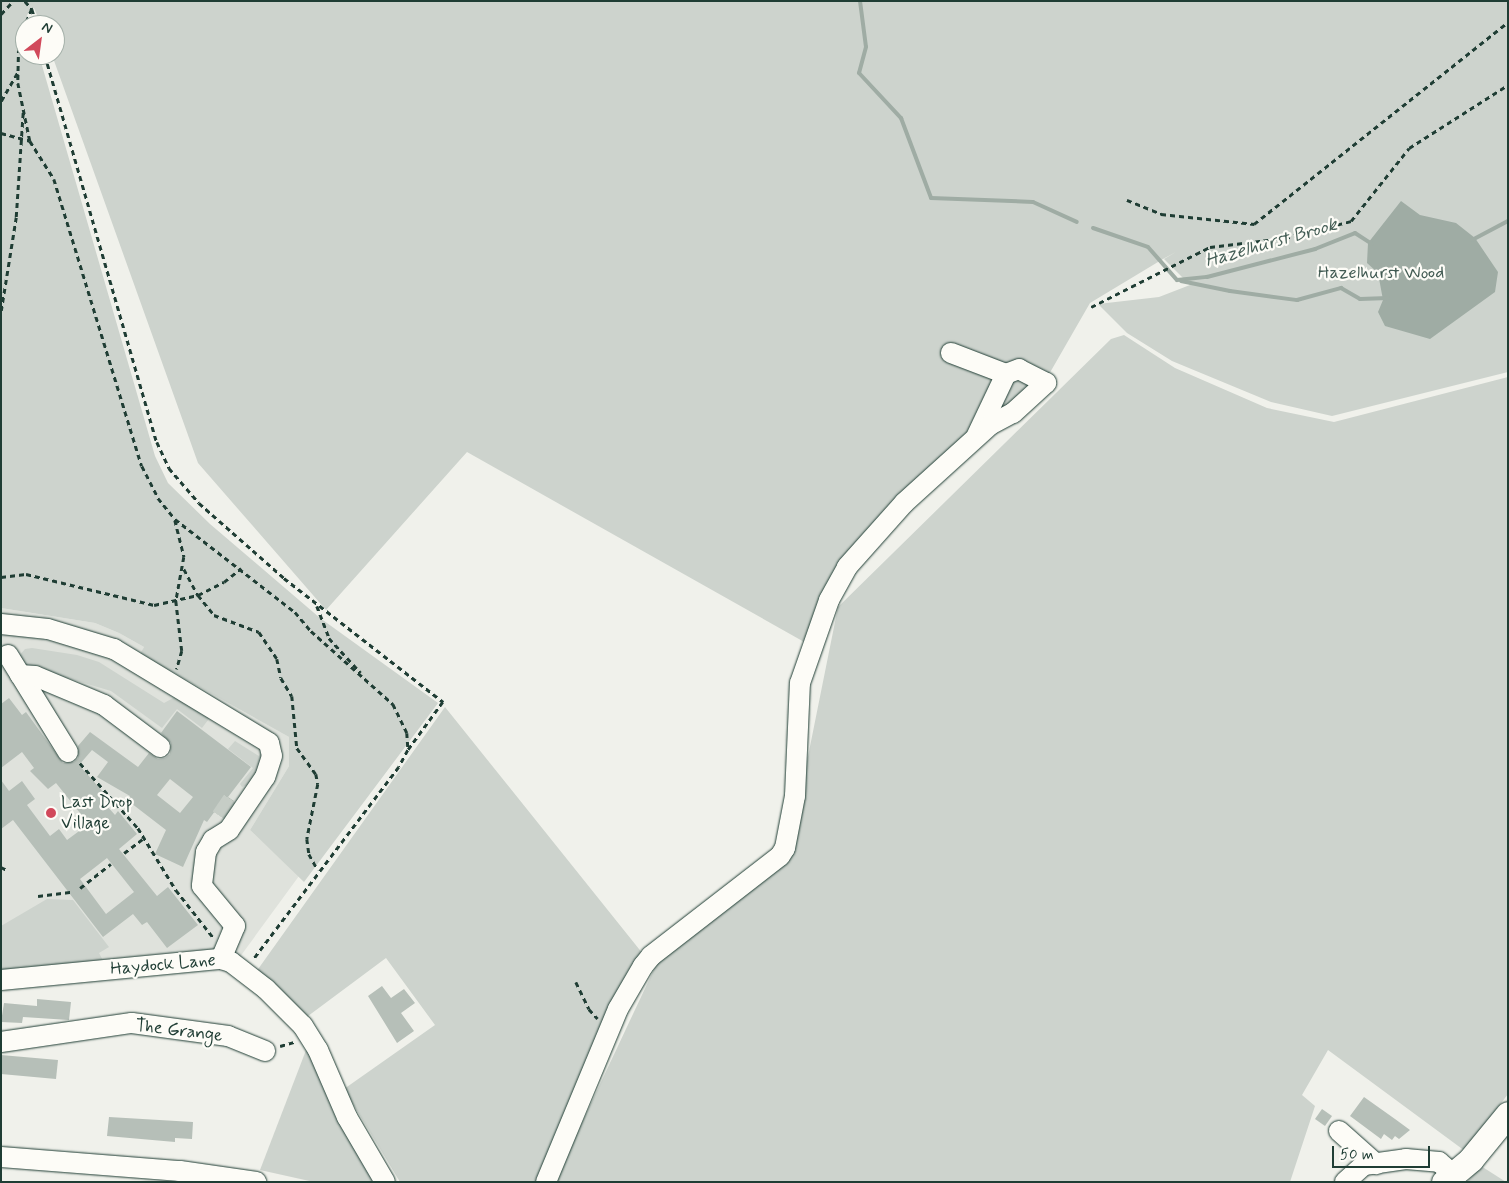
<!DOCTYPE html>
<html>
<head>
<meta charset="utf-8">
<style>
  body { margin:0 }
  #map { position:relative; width:1509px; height:1183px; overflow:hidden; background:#f0f1eb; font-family:Mynerve,sans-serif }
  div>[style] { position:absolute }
  .built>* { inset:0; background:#dfe2dc }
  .green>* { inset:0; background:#cdd3cd }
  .water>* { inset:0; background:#9faca4 }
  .stream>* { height:4px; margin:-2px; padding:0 2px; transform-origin:2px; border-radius:2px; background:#9faca4 }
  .building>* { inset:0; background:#b6bfb8 }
  .minor-tunnel>* { height:20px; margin-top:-10px; transform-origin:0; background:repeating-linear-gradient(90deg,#c6cdc6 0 20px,transparent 0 30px) }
  .path>* { height:2.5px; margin-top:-1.25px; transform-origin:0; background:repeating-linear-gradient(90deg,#1f3d34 0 5px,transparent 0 9px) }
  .roads { filter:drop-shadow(0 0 1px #1f3d34) drop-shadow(0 0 1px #1f3d34) }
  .minor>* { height:20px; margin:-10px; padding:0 10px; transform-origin:10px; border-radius:10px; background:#fdfcf7 }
  .major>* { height:25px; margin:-12.5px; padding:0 12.5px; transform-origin:12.5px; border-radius:12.5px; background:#fdfcf7 }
  .dots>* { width:14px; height:14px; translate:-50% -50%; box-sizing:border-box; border:2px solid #fdfcf7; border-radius:50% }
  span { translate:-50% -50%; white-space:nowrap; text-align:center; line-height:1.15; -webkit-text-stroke:4.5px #fdfcf7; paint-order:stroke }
  .park-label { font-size:18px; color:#425b53 }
  .poi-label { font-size:18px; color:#1f3d34 }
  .left { translate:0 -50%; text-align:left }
  .street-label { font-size:18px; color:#1f3d34 }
  .water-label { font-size:19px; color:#455e56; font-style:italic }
  .frame { position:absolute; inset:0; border:2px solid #1f3d34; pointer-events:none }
  .north { position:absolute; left:15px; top:15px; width:50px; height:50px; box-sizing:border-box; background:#fdfcf7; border:1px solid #a4b0a9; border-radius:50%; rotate:30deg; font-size:14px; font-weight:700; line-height:20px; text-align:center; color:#1f3d34 }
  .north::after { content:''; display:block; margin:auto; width:18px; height:22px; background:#d1495b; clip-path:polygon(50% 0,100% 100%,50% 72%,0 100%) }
  .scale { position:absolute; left:1332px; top:1146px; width:98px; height:22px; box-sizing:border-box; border:2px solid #1f3d34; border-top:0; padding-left:6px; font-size:15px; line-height:18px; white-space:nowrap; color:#1f3d34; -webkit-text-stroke:4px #fdfcf7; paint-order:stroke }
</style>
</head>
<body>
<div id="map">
  <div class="built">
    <i style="clip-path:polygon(1px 608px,95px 623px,119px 633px,144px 647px,141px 654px,289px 737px,289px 766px,250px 830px,299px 876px,234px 965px,1px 988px)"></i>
  </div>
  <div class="green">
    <i style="clip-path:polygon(1px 1px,1508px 1px,1508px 372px,1332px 416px,1271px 402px,1172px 361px,1127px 333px,1098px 304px,1159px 297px,1190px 285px,1164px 259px,1176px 252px,1163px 259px,1090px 303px,1048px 376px,903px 501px,806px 643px,467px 452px,326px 610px,198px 463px,52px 55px,55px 55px,55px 25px,41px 25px,34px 8px,27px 15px,30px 25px,25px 25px,25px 55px,39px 55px,155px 456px,168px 483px,210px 524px,320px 618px,438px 703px,304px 882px,250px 830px,289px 766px,289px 737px,140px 654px,144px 647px,119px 633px,95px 623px,1px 608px)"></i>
    <i style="clip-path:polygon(1124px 335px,1175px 368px,1267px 408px,1334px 422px,1508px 377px,1508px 1094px,1465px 1151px,1328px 1050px,1302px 1095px,1315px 1106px,1290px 1182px,554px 1182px,657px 963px,788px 856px,838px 607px,1111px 339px)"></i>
    <i style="clip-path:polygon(32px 648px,77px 655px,99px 662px,164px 703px,177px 696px,211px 716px,202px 728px,177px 709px,162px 728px,111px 691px,27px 666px,19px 656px,25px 649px)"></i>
    <i style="clip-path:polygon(445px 707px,643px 954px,539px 1182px,400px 1182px,344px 1089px,435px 1025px,386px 958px,304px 1019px,256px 972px)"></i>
    <i style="clip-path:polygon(235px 741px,259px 756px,264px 749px,253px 783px,242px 787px,240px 784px,253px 768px,228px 749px)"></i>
    <i style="clip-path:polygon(47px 899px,73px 900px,109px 947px,99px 953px,106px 966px,1px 975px,1px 926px)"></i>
    <i style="clip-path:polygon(308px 1045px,375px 1182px,314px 1182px,260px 1170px)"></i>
    <i style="clip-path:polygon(1481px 1166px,1506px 1182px,1467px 1182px)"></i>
  </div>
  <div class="water">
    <i style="clip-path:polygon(1401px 201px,1420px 215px,1456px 223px,1475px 238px,1498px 272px,1495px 292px,1430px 339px,1385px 326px,1378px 312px,1383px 300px,1378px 273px,1367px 263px,1368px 243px)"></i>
  </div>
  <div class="stream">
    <i style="left:860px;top:1px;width:46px;rotate:82.6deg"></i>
    <i style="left:866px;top:47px;width:27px;rotate:105deg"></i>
    <i style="left:859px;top:73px;width:62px;rotate:47deg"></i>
    <i style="left:901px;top:118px;width:85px;rotate:69.4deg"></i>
    <i style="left:931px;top:198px;width:102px;rotate:2.2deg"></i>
    <i style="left:1033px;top:202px;width:48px;rotate:24.4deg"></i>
    <i style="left:1093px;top:228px;width:58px;rotate:19.1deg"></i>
    <i style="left:1148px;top:247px;width:44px;rotate:48.7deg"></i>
    <i style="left:1177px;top:280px;width:30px;rotate:-6deg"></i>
    <i style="left:1207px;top:277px;width:112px;rotate:-14.5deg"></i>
    <i style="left:1315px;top:249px;width:43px;rotate:-21.8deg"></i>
    <i style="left:1355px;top:233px;width:20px;rotate:33deg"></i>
    <i style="left:1472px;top:240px;width:41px;rotate:-27.8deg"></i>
    <i style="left:1181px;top:281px;width:50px;rotate:11.5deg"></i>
    <i style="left:1230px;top:291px;width:68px;rotate:7.7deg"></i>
    <i style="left:1297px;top:300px;width:46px;rotate:-15.3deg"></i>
    <i style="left:1341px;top:288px;width:22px;rotate:30deg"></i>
    <i style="left:1360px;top:299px;width:28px;rotate:-2deg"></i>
  </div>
  <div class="building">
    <i style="clip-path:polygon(evenodd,9px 698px,22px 715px,26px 712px,63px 763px,74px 762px,78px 758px,78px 746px,90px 732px,138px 767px,149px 753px,158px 759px,165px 758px,170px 754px,171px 743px,161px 733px,177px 711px,251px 767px,228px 797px,234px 801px,223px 817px,215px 811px,207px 822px,204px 820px,183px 867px,155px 854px,166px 830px,127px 800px,130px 796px,97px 777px,108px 762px,92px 750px,79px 765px,104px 793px,99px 797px,115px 815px,118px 811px,137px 834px,119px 849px,157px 896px,168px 887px,198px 925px,167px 948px,147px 922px,142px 925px,133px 914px,103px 937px,13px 820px,1px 829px,1px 780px,9px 791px,22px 781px,35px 799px,27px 805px,50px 836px,59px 829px,67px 840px,86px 826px,75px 816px,80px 813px,56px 783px,48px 789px,30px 771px,34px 768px,22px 752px,1px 768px,1px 704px,9px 698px,170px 779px,193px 797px,180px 813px,157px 795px,170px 779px,9px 698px,107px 858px,134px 892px,106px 914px,80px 879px,107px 858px)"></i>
    <i style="clip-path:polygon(382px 986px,391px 998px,404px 989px,415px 1003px,401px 1013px,414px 1031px,397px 1043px,368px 996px)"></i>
    <i style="clip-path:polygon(37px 999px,71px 1002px,69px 1020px,23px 1017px,22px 1023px,1px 1022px,4px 1003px,37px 1006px)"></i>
    <i style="clip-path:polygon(1px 1055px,58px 1060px,56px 1079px,1px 1074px)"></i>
    <i style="clip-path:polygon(1364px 1097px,1395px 1119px,1410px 1130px,1399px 1139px,1395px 1136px,1392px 1140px,1384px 1134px,1381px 1139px,1350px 1116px)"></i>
    <i style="clip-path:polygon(1322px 1109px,1332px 1116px,1325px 1126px,1315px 1119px)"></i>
    <i style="clip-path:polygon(109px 1117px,193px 1122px,192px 1139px,175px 1138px,175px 1142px,107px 1136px)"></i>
  </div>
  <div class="minor-tunnel">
    <i style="left:221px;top:817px;width:22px;rotate:-56deg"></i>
  </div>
  <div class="path">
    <i style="left:25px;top:1px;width:11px;rotate:49deg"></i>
    <i style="left:32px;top:9px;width:17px;rotate:73deg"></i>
    <i style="left:32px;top:9px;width:33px;rotate:113deg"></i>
    <i style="left:19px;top:39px;width:44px;rotate:91.3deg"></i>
    <i style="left:18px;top:83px;width:59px;rotate:78.3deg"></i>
    <i style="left:30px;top:141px;width:45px;rotate:57.7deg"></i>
    <i style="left:54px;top:179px;width:300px;rotate:73deg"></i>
    <i style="left:142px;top:466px;width:36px;rotate:63deg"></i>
    <i style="left:158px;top:498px;width:27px;rotate:51deg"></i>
    <i style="left:175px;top:519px;width:152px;rotate:37.8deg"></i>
    <i style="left:295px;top:612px;width:25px;rotate:50deg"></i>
    <i style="left:311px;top:631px;width:110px;rotate:41.7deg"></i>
    <i style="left:393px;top:704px;width:32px;rotate:64deg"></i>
    <i style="left:407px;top:733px;width:16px;rotate:86deg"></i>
    <i style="left:1px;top:14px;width:18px;rotate:-47deg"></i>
    <i style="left:45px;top:55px;width:403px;rotate:73.9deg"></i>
    <i style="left:157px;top:442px;width:29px;rotate:65deg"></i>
    <i style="left:169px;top:468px;width:46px;rotate:49.4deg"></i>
    <i style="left:199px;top:503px;width:113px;rotate:41.4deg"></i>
    <i style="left:284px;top:578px;width:202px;rotate:37.9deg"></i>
    <i style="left:443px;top:702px;width:59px;rotate:126.1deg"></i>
    <i style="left:408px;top:750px;width:19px;rotate:118deg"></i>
    <i style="left:399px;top:767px;width:242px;rotate:127.1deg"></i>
    <i style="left:1px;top:101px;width:34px;rotate:-60deg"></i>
    <i style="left:1px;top:133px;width:30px;rotate:15deg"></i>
    <i style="left:1127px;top:200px;width:37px;rotate:22deg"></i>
    <i style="left:1161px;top:214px;width:94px;rotate:6.1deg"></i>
    <i style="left:1254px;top:224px;width:325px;rotate:-38.5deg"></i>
    <i style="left:1091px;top:307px;width:133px;rotate:-26.8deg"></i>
    <i style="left:1210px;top:247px;width:76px;rotate:-6.8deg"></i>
    <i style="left:1285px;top:238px;width:68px;rotate:-14.4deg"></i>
    <i style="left:1351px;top:221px;width:93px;rotate:-51.5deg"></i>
    <i style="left:1409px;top:148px;width:117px;rotate:-32.5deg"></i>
    <i style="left:1px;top:311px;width:95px;rotate:-80.9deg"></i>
    <i style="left:16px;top:217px;width:106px;rotate:-86.2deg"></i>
    <i style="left:175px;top:520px;width:38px;rotate:76deg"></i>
    <i style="left:184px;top:557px;width:45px;rotate:100.3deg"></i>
    <i style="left:176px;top:601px;width:50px;rotate:83.2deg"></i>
    <i style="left:182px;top:651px;width:19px;rotate:106deg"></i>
    <i style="left:184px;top:569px;width:30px;rotate:62deg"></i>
    <i style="left:198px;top:595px;width:26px;rotate:51deg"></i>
    <i style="left:214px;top:615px;width:48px;rotate:20.7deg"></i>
    <i style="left:259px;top:632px;width:32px;rotate:56deg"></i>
    <i style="left:277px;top:659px;width:19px;rotate:78deg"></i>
    <i style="left:281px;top:678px;width:21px;rotate:59deg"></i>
    <i style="left:292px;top:696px;width:52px;rotate:84.5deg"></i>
    <i style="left:297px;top:748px;width:32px;rotate:54deg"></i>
    <i style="left:316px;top:774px;width:10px;rotate:79deg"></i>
    <i style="left:318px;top:784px;width:56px;rotate:101.3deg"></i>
    <i style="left:307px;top:839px;width:15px;rotate:82deg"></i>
    <i style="left:309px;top:854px;width:18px;rotate:61deg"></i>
    <i style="left:1px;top:577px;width:25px;rotate:-7deg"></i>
    <i style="left:26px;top:574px;width:132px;rotate:13.6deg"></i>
    <i style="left:154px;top:605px;width:45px;rotate:-12.8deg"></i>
    <i style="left:198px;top:595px;width:29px;rotate:-27deg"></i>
    <i style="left:224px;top:582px;width:22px;rotate:-39deg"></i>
    <i style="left:317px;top:606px;width:34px;rotate:69deg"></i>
    <i style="left:329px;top:638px;width:47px;rotate:47.6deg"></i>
    <i style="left:80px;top:763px;width:87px;rotate:48.3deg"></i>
    <i style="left:138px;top:828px;width:73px;rotate:58.5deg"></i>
    <i style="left:176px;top:890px;width:60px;rotate:51.8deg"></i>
    <i style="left:124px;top:853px;width:25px;rotate:-37deg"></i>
    <i style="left:1px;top:867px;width:7px;rotate:27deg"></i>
    <i style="left:80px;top:888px;width:39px;rotate:-38deg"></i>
    <i style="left:38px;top:896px;width:34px;rotate:-7deg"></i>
    <i style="left:576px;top:982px;width:30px;rotate:64deg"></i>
    <i style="left:589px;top:1009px;width:13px;rotate:48deg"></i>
    <i style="left:280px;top:1046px;width:15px;rotate:-16deg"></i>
  </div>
  <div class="roads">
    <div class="minor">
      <i style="left:977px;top:435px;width:68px;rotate:-64.6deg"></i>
      <i style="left:1px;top:624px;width:47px;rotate:6.1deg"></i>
      <i style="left:48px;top:629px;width:69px;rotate:16.9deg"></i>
      <i style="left:114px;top:649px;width:181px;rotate:31.2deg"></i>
      <i style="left:269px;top:743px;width:13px;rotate:77deg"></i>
      <i style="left:272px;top:756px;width:22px;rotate:108deg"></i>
      <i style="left:265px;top:777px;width:64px;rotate:124.2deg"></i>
      <i style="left:229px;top:830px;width:19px;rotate:148deg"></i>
      <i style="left:213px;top:840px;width:14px;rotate:120deg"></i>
      <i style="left:206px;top:852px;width:34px;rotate:97deg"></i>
      <i style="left:202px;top:886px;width:52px;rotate:50.5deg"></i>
      <i style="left:235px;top:926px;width:36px;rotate:113deg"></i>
      <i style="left:8px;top:655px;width:114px;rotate:58.3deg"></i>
      <i style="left:20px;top:675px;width:15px;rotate:4deg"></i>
      <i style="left:35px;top:676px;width:75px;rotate:22.8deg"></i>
      <i style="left:104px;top:705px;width:70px;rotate:36.9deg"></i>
      <i style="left:1px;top:980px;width:221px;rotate:-5.5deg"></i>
      <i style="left:221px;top:959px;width:10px;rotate:17deg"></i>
      <i style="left:231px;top:962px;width:44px;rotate:37.6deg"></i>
      <i style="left:266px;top:989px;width:52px;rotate:45deg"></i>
      <i style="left:303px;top:1026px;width:28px;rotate:58deg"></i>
      <i style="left:318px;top:1050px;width:73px;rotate:66.6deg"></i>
      <i style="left:347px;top:1117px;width:75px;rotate:59.7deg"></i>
      <i style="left:1px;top:1042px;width:132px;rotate:-8.3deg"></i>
      <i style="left:132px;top:1023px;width:97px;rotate:7.7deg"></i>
      <i style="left:228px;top:1036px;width:40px;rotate:22deg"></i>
      <i style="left:1339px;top:1131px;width:50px;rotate:41.7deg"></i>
      <i style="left:1px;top:1157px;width:180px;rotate:4.5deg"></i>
      <i style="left:180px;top:1171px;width:77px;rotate:8.2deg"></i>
      <i style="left:546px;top:1182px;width:187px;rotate:-67.4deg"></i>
      <i style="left:618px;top:1009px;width:50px;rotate:-59.8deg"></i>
      <i style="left:643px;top:966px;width:13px;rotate:-51deg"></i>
      <i style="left:651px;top:956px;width:163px;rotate:-37.8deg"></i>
      <i style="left:780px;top:856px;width:9px;rotate:-58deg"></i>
      <i style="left:785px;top:848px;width:53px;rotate:-79.1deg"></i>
      <i style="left:795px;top:796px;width:113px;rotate:-87.5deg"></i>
      <i style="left:800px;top:683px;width:88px;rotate:-70.7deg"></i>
      <i style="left:829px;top:600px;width:38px;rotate:-61deg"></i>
      <i style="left:847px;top:567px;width:86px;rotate:-48.3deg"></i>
      <i style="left:904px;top:503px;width:116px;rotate:-42.2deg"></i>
      <i style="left:990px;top:425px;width:26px;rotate:-28deg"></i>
      <i style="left:1013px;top:413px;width:45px;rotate:-42.3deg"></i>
      <i style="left:1046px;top:383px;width:30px;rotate:-153deg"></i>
      <i style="left:1019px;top:369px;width:14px;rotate:159deg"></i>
      <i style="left:1006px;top:374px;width:59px;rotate:-159.1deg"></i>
      <i style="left:1345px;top:1182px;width:25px;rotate:-42deg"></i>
      <i style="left:1364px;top:1165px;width:42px;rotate:-8.1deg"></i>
      <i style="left:1406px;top:1159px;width:33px;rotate:5deg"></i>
      <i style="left:1439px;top:1162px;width:18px;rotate:41deg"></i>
    </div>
    <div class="major">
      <i style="left:1444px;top:1182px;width:35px;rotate:-40deg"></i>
      <i style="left:1471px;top:1159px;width:58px;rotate:-50.6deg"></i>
    </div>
  </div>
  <div class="dots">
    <i style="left:51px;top:813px;background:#d1495b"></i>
  </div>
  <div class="park-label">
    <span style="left:1381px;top:273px">Hazelhurst Wood</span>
  </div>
  <div class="poi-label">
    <span class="left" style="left:61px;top:813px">Last Drop<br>Village</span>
  </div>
  <div class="street-label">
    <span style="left:163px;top:965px;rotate:-5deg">Haydock Lane</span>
    <span style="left:179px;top:1031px;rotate:7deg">The Grange</span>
  </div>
  <div class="water-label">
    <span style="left:1271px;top:243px;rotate:-16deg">Hazelhurst Brook</span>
  </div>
  <div class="frame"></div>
  <div class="north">N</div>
  <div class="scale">50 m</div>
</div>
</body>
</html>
